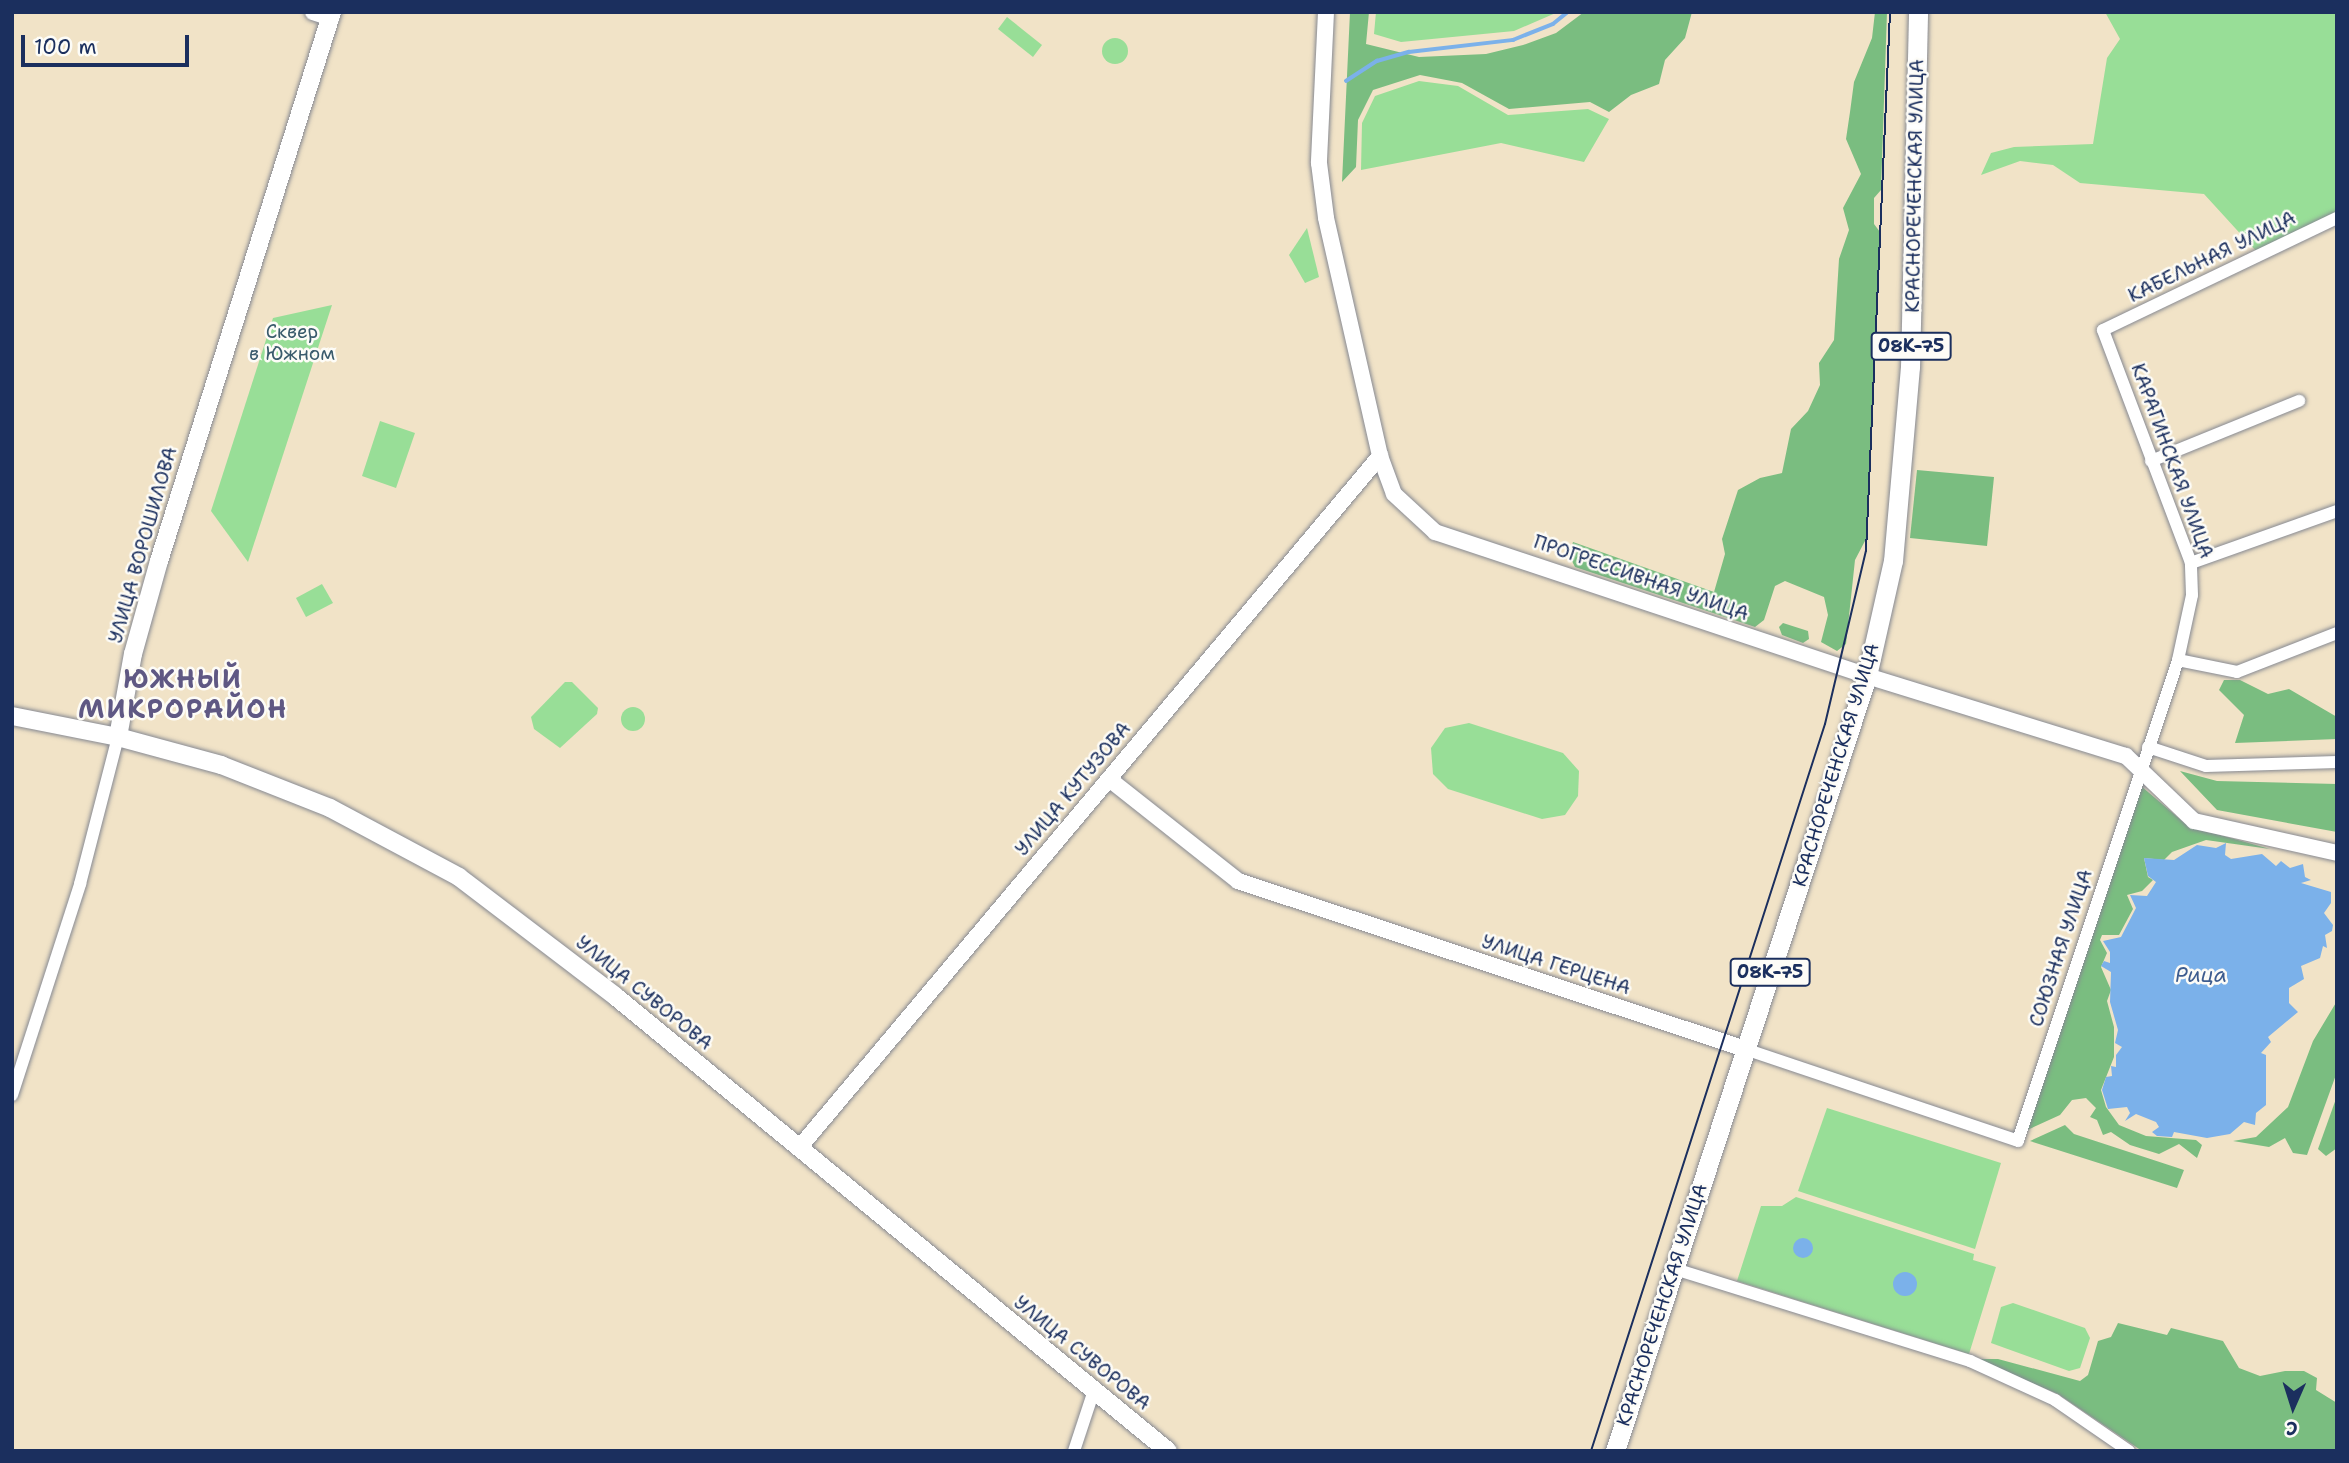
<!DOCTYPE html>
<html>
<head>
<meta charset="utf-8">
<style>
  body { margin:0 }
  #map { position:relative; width:2349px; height:1463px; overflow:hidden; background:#f1e3c7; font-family:"Shantell Sans",sans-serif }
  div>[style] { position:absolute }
  .green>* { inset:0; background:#98de97 }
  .round { border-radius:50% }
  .forest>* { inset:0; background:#7abd80 }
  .water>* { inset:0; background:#7bb1ea }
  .stream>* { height:3.5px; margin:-1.75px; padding:0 1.75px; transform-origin:1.75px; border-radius:1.75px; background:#7bb1ea }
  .roads { filter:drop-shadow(0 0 2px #868992) drop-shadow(0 0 2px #868992) }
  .minor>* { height:12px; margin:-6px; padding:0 6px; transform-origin:6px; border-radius:6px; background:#fff }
  .tertiary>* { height:16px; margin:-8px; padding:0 8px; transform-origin:8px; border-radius:8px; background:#fff }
  .secondary>* { height:18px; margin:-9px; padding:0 9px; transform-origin:9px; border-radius:9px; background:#fff }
  .primary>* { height:19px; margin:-9.5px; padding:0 9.5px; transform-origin:9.5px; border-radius:9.5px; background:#fff }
  .tram>* { height:2px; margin:-1px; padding:0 1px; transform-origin:1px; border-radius:1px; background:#1b2f5e }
  span { translate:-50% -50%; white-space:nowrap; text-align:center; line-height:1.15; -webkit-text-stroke:5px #fdfcf7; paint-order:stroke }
  .shield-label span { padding:2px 5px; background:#fdfcf7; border:2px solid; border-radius:5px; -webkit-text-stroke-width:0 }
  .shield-label { font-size:18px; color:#1b2f5e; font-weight:700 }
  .street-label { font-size:19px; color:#1b2f5e }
  .park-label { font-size:19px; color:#3a5b6c }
  .water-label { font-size:21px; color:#3d5c8f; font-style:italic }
  .district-label { font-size:26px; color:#5f5883; font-weight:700; letter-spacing:2px }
  .frame { position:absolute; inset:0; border:14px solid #1b2f5e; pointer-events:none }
  .north { position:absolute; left:2258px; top:1372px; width:70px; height:70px; -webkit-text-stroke:5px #fdfcf7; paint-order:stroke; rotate:183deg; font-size:19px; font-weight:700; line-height:28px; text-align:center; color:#1b2f5e }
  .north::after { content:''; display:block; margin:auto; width:24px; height:32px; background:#1b2f5e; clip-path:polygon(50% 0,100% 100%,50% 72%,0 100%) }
  .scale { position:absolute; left:21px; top:35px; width:168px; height:32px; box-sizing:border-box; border:4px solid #1b2f5e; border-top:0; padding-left:9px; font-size:21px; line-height:24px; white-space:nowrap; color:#1b2f5e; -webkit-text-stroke:5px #fdfcf7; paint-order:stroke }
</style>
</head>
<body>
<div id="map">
  <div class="green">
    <i style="clip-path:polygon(1376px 12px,1558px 12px,1514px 31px,1401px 42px,1374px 34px)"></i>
    <i style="clip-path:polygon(2105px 12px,2337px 12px,2337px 214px,2257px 252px,2204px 194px,2080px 183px,2053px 165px,2020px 161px,1981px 175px,1991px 153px,2014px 147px,2093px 144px,2107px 58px,2120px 39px)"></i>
    <i style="clip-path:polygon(1007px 17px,1042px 45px,1033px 57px,998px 29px)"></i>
    <i class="round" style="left:1102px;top:38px;width:26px;height:26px"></i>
    <i style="clip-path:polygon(1419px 81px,1458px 86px,1508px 115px,1588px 109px,1609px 119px,1584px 162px,1501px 143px,1361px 170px,1362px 123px,1375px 96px)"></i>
    <i style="clip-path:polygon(1307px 228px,1319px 277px,1305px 283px,1289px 255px)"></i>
    <i style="clip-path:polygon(332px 305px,248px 562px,211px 511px,273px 318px)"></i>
    <i style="clip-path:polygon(380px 421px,415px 433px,396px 488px,362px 476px)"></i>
    <i style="clip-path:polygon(322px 584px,333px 603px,306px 617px,296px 598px)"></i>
    <i style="clip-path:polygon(565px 682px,572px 682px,598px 708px,597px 714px,560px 748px,534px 729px,531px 717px)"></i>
    <i class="round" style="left:621px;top:707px;width:24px;height:24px"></i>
    <i style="clip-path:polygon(1469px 723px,1563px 753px,1579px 771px,1578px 796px,1565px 815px,1542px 819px,1448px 789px,1433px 774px,1431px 748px,1445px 728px)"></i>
    <i style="clip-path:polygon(1827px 1108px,2001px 1163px,1975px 1249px,1798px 1191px)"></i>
    <i style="clip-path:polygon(1796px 1197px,1974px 1254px,1973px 1260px,1996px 1267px,1969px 1354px,1737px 1281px,1761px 1206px,1782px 1206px)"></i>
    <i style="clip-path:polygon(2013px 1303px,2085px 1328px,2090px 1338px,2080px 1368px,2069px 1371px,1991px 1343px,2001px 1307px)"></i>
  </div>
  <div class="forest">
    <i style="clip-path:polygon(1350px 12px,1369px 12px,1366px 44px,1419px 57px,1486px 54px,1523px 45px,1556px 33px,1584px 12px,1692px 12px,1685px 38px,1665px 60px,1659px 84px,1631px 95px,1609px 112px,1590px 102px,1509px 109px,1462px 83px,1420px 75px,1373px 90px,1358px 120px,1356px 167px,1342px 182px)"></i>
    <i style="clip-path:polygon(1875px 12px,1887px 12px,1881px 190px,1874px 198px,1874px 224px,1880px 232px,1866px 539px,1855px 560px,1846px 644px,1837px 651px,1821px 642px,1828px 615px,1824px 597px,1785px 581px,1775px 586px,1764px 620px,1755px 627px,1575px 567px,1569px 555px,1573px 542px,1714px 592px,1725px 554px,1722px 539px,1738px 490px,1760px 478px,1782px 473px,1791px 429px,1808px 411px,1820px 385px,1819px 363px,1834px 340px,1839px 259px,1849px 230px,1843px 208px,1861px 174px,1846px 139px,1850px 112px,1854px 82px,1872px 38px)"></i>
    <i style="clip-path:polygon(1917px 470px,1994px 477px,1987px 546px,1910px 538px)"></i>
    <i style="clip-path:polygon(1783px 623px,1808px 631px,1809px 639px,1803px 643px,1782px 635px,1779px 627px)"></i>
    <i style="clip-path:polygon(2224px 680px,2240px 680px,2268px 694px,2289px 689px,2337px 717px,2337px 739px,2235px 743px,2244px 715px,2219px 690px)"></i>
    <i style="clip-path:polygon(2180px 771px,2217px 781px,2337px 784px,2337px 832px,2217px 810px)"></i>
    <i style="clip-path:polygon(2141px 786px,2188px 826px,2270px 849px,2206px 840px,2172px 852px,2164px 860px,2144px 858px,2148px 877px,2153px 880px,2142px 891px,2127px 895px,2133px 909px,2119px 935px,2102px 935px,2100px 940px,2107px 953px,2101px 967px,2111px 990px,2107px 1001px,2114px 1027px,2114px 1057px,2101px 1090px,2106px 1107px,2119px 1125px,2146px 1136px,2196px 1140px,2202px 1145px,2197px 1158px,2179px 1144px,2159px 1154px,2130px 1145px,2111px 1132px,2103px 1135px,2097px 1120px,2090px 1117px,2096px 1108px,2086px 1098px,2072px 1100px,2060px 1115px,2025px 1131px)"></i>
    <i style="clip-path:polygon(2337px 1001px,2337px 1072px,2307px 1155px,2293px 1153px,2285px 1138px,2269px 1147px,2233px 1141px,2256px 1137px,2288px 1107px,2313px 1041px)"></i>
    <i style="clip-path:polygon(2337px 1096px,2337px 1148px,2326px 1156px,2318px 1149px)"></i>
    <i style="clip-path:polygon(2065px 1125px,2074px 1134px,2184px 1170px,2177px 1188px,2030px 1141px)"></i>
    <i style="clip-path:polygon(2118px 1323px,2167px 1335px,2171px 1328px,2223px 1341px,2239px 1368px,2260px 1376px,2285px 1371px,2304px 1371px,2317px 1378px,2316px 1390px,2337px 1403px,2337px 1451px,2142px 1451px,2058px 1394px,1975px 1359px,1998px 1359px,2080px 1381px,2088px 1375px,2098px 1341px,2111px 1337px)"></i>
  </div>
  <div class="water">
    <i style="clip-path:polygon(2226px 843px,2225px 855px,2231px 859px,2262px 854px,2276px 866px,2281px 861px,2290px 868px,2303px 864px,2305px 877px,2311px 880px,2301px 883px,2331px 892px,2331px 903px,2324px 913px,2333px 925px,2332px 931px,2325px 935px,2327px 948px,2323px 946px,2320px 958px,2301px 966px,2304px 979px,2289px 988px,2289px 1003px,2298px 1012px,2268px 1037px,2271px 1042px,2261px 1053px,2266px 1055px,2266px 1105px,2256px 1113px,2255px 1125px,2244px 1122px,2230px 1134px,2207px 1138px,2174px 1132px,2172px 1137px,2157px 1136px,2152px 1132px,2159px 1127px,2156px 1122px,2136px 1114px,2125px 1121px,2130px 1113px,2127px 1107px,2108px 1109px,2102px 1090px,2106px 1077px,2112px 1076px,2111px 1066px,2116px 1067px,2116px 1055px,2122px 1047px,2115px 1043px,2118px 1030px,2110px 1002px,2111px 972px,2101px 966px,2104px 961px,2110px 963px,2110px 952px,2103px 941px,2121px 937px,2136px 908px,2130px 895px,2147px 896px,2156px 882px,2148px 876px,2144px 858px,2174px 860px,2197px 845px,2216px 848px)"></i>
    <i class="round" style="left:1793px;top:1238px;width:20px;height:20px"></i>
    <i class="round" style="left:1893px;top:1272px;width:24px;height:24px"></i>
  </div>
  <div class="stream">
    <i style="left:1346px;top:81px;width:37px;rotate:-33deg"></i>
    <i style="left:1377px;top:61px;width:33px;rotate:-16deg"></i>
    <i style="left:1409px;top:52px;width:105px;rotate:-6.6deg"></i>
    <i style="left:1513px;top:40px;width:43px;rotate:-21.8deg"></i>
    <i style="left:1553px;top:24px;width:19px;rotate:-39deg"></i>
  </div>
  <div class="roads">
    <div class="minor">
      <i style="left:2151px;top:461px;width:160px;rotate:-22.1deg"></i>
      <i style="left:2191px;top:563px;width:155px;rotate:-19.6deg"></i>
      <i style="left:2178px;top:660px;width:60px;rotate:11.5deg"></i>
      <i style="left:2237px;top:672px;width:107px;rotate:-21.3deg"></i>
      <i style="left:2148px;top:747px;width:61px;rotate:18.1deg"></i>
      <i style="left:2206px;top:766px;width:131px;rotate:-1.7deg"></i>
      <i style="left:1745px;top:1049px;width:288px;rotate:18.6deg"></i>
      <i style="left:2018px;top:1141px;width:507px;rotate:-71.6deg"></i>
      <i style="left:2178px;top:660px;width:66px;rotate:-77.8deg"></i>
      <i style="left:2192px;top:595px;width:32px;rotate:-92deg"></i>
      <i style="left:2191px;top:563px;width:249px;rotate:-110.7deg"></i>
      <i style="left:2103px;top:330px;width:259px;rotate:-25.6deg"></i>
      <i style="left:12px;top:1095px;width:222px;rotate:-72.1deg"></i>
      <i style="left:80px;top:884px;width:152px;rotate:-75.5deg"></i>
      <i style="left:1675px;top:1269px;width:309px;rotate:17.3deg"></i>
      <i style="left:1970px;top:1361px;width:94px;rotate:24.6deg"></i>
      <i style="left:2055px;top:1400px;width:90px;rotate:34.6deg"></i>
      <i style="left:1074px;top:1451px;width:64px;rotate:-71.8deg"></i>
    </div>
    <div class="tertiary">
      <i style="left:313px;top:12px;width:19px;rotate:18deg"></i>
      <i style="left:1326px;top:12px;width:151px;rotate:92.7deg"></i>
      <i style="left:1319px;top:163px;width:55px;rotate:82.7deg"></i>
      <i style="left:1326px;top:218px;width:244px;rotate:77.2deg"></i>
      <i style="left:1380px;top:456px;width:40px;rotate:69.8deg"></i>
      <i style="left:1394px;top:494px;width:56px;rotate:42.8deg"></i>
      <i style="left:1435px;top:532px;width:455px;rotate:18.4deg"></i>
      <i style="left:1867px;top:676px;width:271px;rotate:17.2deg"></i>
      <i style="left:2126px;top:756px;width:94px;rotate:43.7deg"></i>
      <i style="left:2194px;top:821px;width:147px;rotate:12.6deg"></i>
      <i style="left:1109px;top:779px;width:164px;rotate:38.3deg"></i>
      <i style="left:1238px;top:881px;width:534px;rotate:18.33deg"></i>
      <i style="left:799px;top:1148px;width:904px;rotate:-49.98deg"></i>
    </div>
    <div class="secondary">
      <i style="left:12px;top:716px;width:108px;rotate:11.2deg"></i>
      <i style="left:118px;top:737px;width:107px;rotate:15.2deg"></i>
      <i style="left:221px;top:765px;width:117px;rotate:21.5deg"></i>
      <i style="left:330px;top:808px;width:146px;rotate:28.1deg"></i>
      <i style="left:459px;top:877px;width:196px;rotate:37.3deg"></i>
      <i style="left:615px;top:996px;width:716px;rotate:39.45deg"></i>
      <i style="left:118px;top:737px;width:84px;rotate:-79.8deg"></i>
      <i style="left:133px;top:654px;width:97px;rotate:-74.4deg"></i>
      <i style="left:159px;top:561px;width:576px;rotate:-72.51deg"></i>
    </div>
    <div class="primary">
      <i style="left:1615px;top:1451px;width:815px;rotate:-71.99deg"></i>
      <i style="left:1867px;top:676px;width:118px;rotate:-77.3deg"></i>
      <i style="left:1893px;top:561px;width:195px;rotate:-85deg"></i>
      <i style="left:1910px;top:367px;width:355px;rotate:-88.7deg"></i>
    </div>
  </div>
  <div class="tram">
    <i style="left:1591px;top:1451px;width:764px;rotate:-72.16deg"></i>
    <i style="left:1825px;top:724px;width:178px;rotate:-76.7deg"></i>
    <i style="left:1866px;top:551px;width:540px;rotate:-87.45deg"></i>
  </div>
  <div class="shield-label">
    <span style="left:1911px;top:346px">08К-75</span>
    <span style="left:1770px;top:972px">08К-75</span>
  </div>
  <div class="street-label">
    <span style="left:1915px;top:186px;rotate:-89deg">КРАСНОРЕЧЕНСКАЯ УЛИЦА</span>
    <span style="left:2212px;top:257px;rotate:-26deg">КАБЕЛЬНАЯ УЛИЦА</span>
    <span style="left:2172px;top:461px;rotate:70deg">КАРАГИНСКАЯ УЛИЦА</span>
    <span style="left:143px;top:545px;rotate:-74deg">УЛИЦА ВОРОШИЛОВА</span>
    <span style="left:1641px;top:578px;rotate:19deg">ПРОГРЕССИВНАЯ УЛИЦА</span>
    <span style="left:1836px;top:765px;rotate:-73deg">КРАСНОРЕЧЕНСКАЯ УЛИЦА</span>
    <span style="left:1073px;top:789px;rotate:-50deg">УЛИЦА КУТУЗОВА</span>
    <span style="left:2061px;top:948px;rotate:-72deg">СОЮЗНАЯ УЛИЦА</span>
    <span style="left:1556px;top:965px;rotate:18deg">УЛИЦА ГЕРЦЕНА</span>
    <span style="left:644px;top:993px;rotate:39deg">УЛИЦА СУВОРОВА</span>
    <span style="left:1662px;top:1305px;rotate:-72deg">КРАСНОРЕЧЕНСКАЯ УЛИЦА</span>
    <span style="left:1082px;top:1353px;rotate:39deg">УЛИЦА СУВОРОВА</span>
  </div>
  <div class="park-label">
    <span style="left:292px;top:343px">Сквер<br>в Южном</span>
  </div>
  <div class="water-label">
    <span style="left:2201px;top:975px">Рица</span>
  </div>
  <div class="district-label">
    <span style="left:183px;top:694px">ЮЖНЫЙ<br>МИКРОРАЙОН</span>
  </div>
  <div class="frame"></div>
  <div class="north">С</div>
  <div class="scale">100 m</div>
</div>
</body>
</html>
